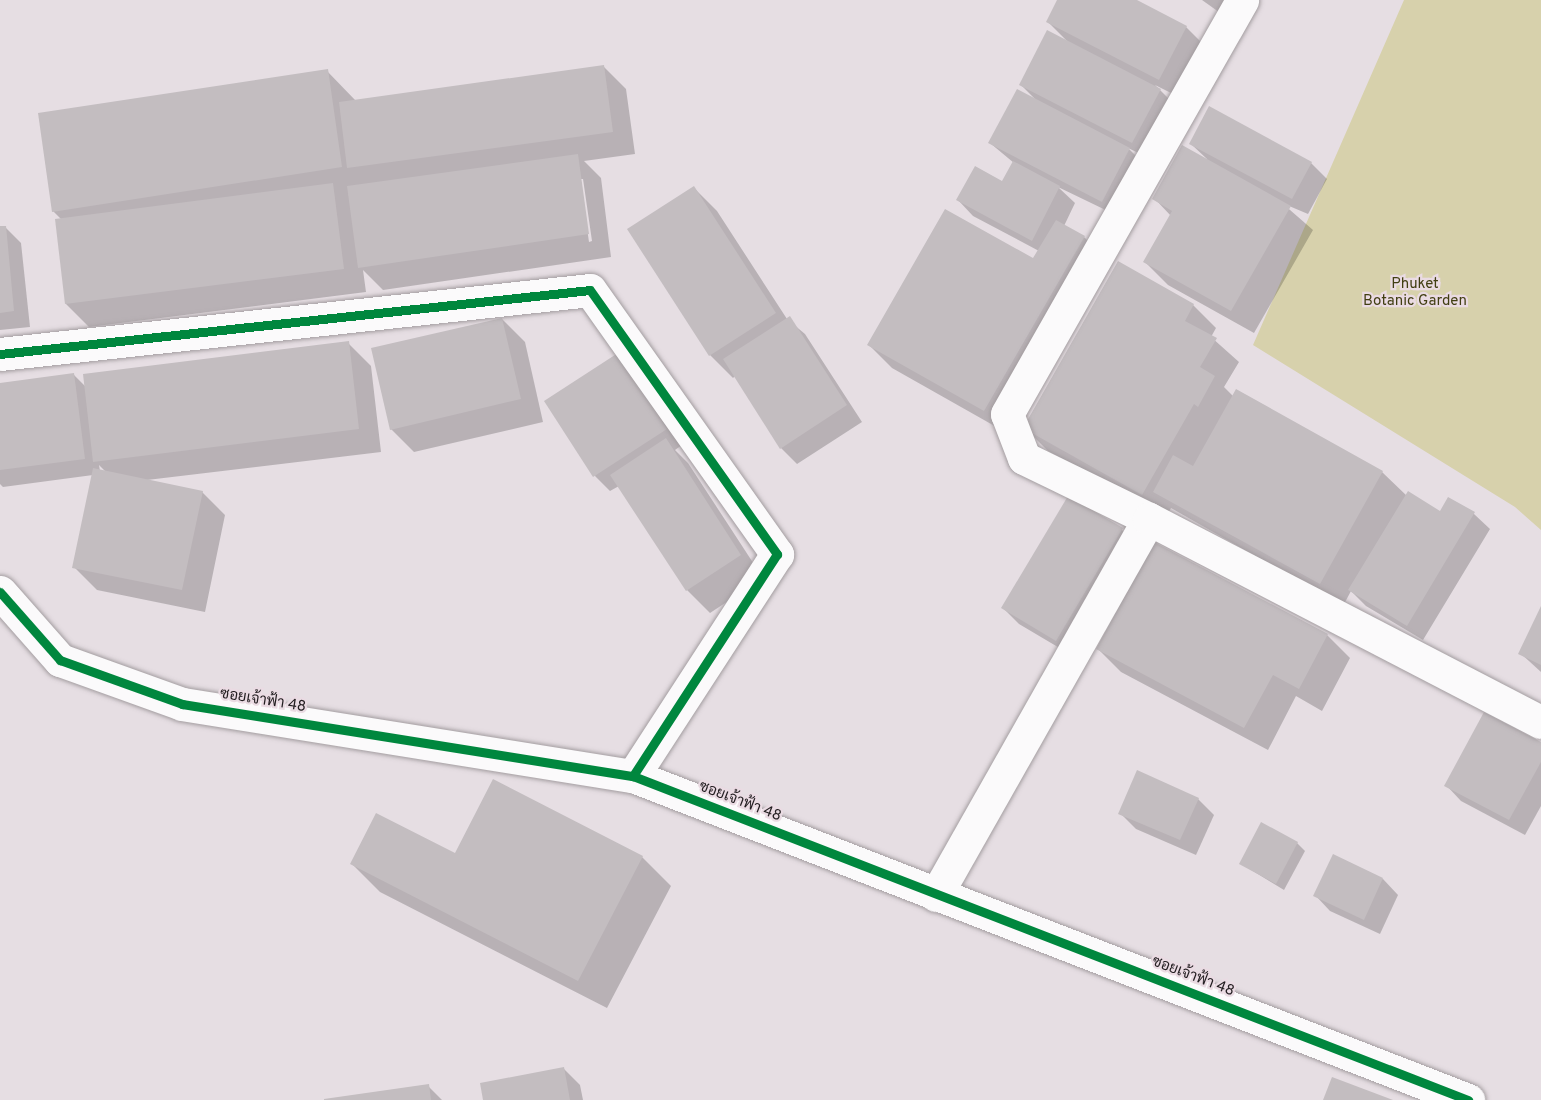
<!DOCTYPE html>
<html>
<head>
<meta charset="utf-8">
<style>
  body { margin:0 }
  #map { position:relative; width:1541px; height:1100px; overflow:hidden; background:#e6dee3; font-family:Overpass,Sarabun,sans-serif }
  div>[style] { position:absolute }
  .green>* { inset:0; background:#d7d1ac }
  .shadow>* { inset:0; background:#0003 }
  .building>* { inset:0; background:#c3bdc0 }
  .roads { filter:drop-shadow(0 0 2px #a39da0) drop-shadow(0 0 2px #a39da0) }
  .minor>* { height:33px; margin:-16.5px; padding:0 16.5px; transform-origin:16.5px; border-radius:16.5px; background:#fbfafb }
  .cycleway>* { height:9px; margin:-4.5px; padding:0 4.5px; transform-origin:4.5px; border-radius:4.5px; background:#00873e }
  span { translate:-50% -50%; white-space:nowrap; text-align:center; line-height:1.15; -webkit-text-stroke:4.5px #eadbe3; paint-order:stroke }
  .park-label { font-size:15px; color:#413e12 }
  .street-label { font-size:15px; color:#221d20 }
</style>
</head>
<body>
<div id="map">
  <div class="green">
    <i style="clip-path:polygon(1404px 0,1541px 0,1541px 530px,1515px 507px,1253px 345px)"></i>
  </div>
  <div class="shadow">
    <i style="clip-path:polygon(1059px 0,1134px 0,1186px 27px,1202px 43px,1175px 95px,1155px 85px,1176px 106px,1149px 158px,1128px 148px,1145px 165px,1118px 216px,1058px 187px,1075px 203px,1064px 226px,1084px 237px,1107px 260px,1007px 433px,892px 368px,869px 345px,1034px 261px,1039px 251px,973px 216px,958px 200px,1003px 183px,1014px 163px,990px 143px,1037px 101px,1021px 85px,1068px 42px,1048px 22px)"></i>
    <i style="clip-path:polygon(1202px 0,1233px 0,1223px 15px)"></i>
    <i style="clip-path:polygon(evenodd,604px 67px,626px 89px,635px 154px,584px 161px,601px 178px,611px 257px,383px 290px,363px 270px,366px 292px,89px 327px,66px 304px,62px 220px,53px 211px,327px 71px,356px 101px,604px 67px,580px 179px,583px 179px,592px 241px,589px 242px,580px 179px)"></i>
    <i style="clip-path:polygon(1191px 144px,1311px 163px,1327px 179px,1308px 214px,1282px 203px,1313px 230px,1254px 333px,1168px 285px,1145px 262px,1171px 216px,1154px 198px,1207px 159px)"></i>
    <i style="clip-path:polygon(694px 188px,717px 211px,787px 319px,805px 334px,862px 422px,797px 464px,781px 448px,735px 376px,733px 378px,710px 355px)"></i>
    <i style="clip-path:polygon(5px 227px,21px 243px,30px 327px,0 330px,0 228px)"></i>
    <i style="clip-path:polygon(1193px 305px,1216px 328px,1211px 337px,1239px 362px,1224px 387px,1234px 397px,1382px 472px,1407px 496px,1441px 513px,1449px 499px,1474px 514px,1490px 529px,1423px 640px,1366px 606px,1351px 591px,1343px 606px,1171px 508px,1166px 517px,1048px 451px,1025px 428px)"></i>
    <i style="clip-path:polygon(502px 319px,525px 342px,543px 422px,414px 452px,391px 429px)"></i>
    <i style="clip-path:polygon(evenodd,348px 343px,371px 366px,381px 452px,147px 480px,202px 492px,225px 515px,205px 612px,97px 590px,74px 567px,93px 475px,3px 487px,0 484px,0 384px,74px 375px,86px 387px,348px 343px,99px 465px,106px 472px,100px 471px,99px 465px)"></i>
    <i style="clip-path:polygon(618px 355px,682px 445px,675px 450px,688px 463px,763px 578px,710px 613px,687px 590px,619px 486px,610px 491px,595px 476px)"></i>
    <i style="clip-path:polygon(1068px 498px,1122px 530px,1138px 546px,1073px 656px,1019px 624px,1003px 608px)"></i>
    <i style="clip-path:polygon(1541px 610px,1541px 672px,1520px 653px)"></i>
    <i style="clip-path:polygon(1327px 635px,1350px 658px,1322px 711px,1296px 696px,1268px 750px,1121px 672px,1098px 649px)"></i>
    <i style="clip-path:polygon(1541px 744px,1541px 806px,1525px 835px,1461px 801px,1446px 785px)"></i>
    <i style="clip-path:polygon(494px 781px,642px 857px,671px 886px,607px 1008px,380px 892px,352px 864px,456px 855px)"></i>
    <i style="clip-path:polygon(1198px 799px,1214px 815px,1196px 855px,1136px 829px,1120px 813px)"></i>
    <i style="clip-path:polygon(1297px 843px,1305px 851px,1284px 890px,1240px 863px)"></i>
    <i style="clip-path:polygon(1383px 879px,1398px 895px,1380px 934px,1330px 911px,1315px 895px)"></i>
    <i style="clip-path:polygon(564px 1069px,580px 1085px,583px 1100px,484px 1100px)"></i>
    <i style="clip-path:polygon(428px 1086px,442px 1100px,325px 1100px)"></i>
  </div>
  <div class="building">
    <i style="clip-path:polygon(1057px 0,1137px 0,1187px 26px,1159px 80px,1046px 22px)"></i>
    <i style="clip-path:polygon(1047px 30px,1161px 89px,1132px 143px,1019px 85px)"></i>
    <i style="clip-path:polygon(604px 65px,613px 132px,347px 168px,339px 102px)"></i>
    <i style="clip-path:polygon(328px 69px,342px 167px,52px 212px,38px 113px)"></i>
    <i style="clip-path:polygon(1017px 89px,1130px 148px,1102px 202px,988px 143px)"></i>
    <i style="clip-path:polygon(1209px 106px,1312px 162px,1292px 199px,1189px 144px)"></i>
    <i style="clip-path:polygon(1182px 145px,1291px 206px,1231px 311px,1143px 262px,1172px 211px,1152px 199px)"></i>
    <i style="clip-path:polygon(578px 154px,589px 234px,358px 268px,347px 186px)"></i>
    <i style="clip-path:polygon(1013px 161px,1060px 186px,1032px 241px,956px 200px,975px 166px,1002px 181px)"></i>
    <i style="clip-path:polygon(333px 183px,344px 269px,65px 304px,55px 219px)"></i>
    <i style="clip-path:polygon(694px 186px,776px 313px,709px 356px,627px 229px)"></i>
    <i style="clip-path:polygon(945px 209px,1033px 258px,1056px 220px,1085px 236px,984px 411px,867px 345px)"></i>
    <i style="clip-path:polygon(0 226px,6px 226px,14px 311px,0 313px)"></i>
    <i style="clip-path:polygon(1118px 261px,1194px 304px,1185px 321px,1217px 338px,1200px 367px,1215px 376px,1198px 407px,1194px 404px,1142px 495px,1023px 428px)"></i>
    <i style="clip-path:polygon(790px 316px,847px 405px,780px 449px,723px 359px)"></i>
    <i style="clip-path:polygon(502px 318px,521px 399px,390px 430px,371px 348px)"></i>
    <i style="clip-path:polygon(349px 341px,359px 429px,93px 462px,83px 374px)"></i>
    <i style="clip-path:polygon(618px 353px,667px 429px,593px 477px,544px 401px)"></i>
    <i style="clip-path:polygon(74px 373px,85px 459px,0 470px,0 383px)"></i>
    <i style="clip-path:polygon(1236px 389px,1383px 471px,1320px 584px,1153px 492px,1173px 455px,1193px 466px)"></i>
    <i style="clip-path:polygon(666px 438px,741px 555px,686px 591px,610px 475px)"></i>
    <i style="clip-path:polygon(93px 468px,203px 491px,182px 590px,72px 568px)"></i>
    <i style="clip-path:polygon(1408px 491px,1440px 511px,1448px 497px,1475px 512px,1407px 626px,1348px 590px)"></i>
    <i style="clip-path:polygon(1068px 496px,1123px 528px,1056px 641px,1001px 608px)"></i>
    <i style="clip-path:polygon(1154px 542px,1328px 634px,1299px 689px,1273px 675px,1244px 728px,1096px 649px)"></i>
    <i style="clip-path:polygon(1541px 606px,1541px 665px,1518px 654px)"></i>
    <i style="clip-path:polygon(1484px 712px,1541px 742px,1541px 762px,1509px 820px,1444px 786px)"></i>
    <i style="clip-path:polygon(1137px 770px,1199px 798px,1180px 840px,1118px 814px)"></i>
    <i style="clip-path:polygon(493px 779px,643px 856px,578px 981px,350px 864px,376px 813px,455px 853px)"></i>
    <i style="clip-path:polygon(1261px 822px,1298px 842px,1276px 884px,1239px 864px)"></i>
    <i style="clip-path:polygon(1333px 854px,1383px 878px,1364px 920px,1313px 896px)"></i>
    <i style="clip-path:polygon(564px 1067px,570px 1100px,483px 1100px,480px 1083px)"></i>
    <i style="clip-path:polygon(1332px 1077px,1393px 1100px,1323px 1100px)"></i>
    <i style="clip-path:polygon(429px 1084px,431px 1100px,324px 1100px,324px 1099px)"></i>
  </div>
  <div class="roads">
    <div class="minor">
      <i style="left:0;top:354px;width:593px;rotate:-6.19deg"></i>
      <i style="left:590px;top:290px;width:324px;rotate:54.7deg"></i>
      <i style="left:777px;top:554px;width:265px;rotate:123deg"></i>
      <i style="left:1149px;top:519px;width:139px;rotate:-154deg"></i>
      <i style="left:1024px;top:458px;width:47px;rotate:-111.1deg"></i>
      <i style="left:1007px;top:414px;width:476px;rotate:-60.4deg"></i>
      <i style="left:0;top:592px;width:91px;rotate:48.6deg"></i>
      <i style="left:60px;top:660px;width:130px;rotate:19.8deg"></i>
      <i style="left:182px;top:704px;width:457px;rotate:9.1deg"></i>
      <i style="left:633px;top:776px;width:896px;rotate:21.21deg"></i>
      <i style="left:936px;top:895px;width:432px;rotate:-60.5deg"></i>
      <i style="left:1149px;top:519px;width:441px;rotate:27.4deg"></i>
    </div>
  </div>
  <div class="cycleway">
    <i style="left:0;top:354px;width:593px;rotate:-6.19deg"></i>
    <i style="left:590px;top:290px;width:324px;rotate:54.7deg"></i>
    <i style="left:777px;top:554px;width:265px;rotate:123deg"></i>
    <i style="left:0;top:592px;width:91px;rotate:48.6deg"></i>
    <i style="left:60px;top:660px;width:130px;rotate:19.8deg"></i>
    <i style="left:182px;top:704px;width:457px;rotate:9.1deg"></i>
    <i style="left:633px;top:776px;width:896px;rotate:21.21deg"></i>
  </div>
  <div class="park-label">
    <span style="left:1415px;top:293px">Phuket<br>Botanic Garden</span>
  </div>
  <div class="street-label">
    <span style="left:263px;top:701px;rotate:9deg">ซอยเจ้าฟ้า 48</span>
    <span style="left:740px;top:802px;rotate:21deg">ซอยเจ้าฟ้า 48</span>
    <span style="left:1193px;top:977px;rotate:21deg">ซอยเจ้าฟ้า 48</span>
  </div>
</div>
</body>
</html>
